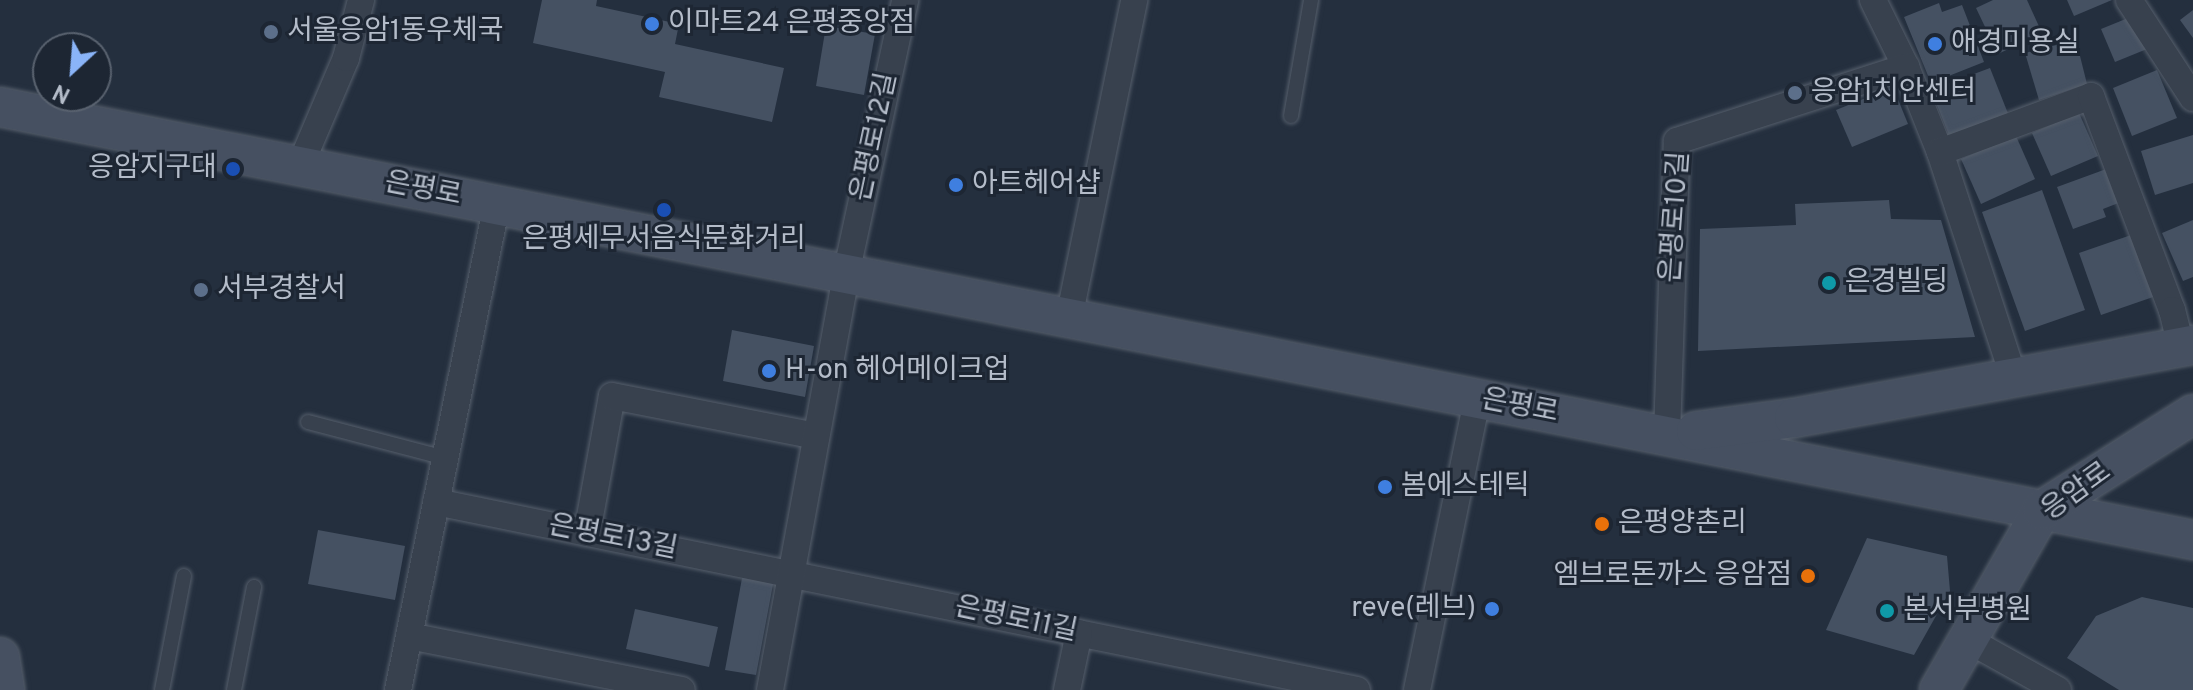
<!DOCTYPE html>
<html>
<head>
<meta charset="utf-8">
<style>
  body { margin:0 }
  #map { position:relative; width:2193px; height:690px; overflow:hidden; background:#242f3e; font-family:Overpass,"Noto Sans KR",sans-serif }
  div>[style] { position:absolute }
  .building>* { inset:0; background:#455162 }
  .roads { filter:drop-shadow(0 0 2px #565f6c) drop-shadow(0 0 2px #565f6c) }
  .service>* { height:14px; margin:-7px; padding:0 7px; transform-origin:7px; border-radius:7px; background:#38414e }
  .minor>* { height:26px; margin:-13px; padding:0 13px; transform-origin:13px; border-radius:13px; background:#38414e }
  .secondary>* { height:38px; margin:-19px; padding:0 19px; transform-origin:19px; border-radius:19px; background:#465061 }
  .dots>* { width:22px; height:22px; translate:-50% -50%; box-sizing:border-box; border:4px solid #1d2633; border-radius:50% }
  span { translate:-50% -50%; white-space:nowrap; text-align:center; line-height:1.15; -webkit-text-stroke:6px #1d2633; paint-order:stroke }
  .poi-label { font-size:28px; color:#b4bcc9 }
  .left { translate:0 -50%; text-align:left }
  .right { translate:-100% -50%; text-align:right }
  .street-label { font-size:28px; color:#b4bcc9 }
  .north { position:absolute; left:32px; top:32px; width:80px; height:80px; box-sizing:border-box; background:#1d2633; border:2px solid #59626f; border-radius:50%; rotate:206deg; font-size:22px; font-weight:700; line-height:32px; text-align:center; color:#b4bcc9 }
  .north::after { content:''; display:block; margin:auto; width:28px; height:36px; background:#8ab4f8; clip-path:polygon(50% 0,100% 100%,50% 72%,0 100%) }
</style>
</head>
<body>
<div id="map">
  <div class="building">
    <i style="clip-path:polygon(542px 0,597px 0,596px 6px,679px 24px,675px 44px,784px 68px,772px 122px,659px 97px,665px 72px,533px 43px)"></i>
    <i style="clip-path:polygon(1993px 0,2027px 0,2042px 33px,1998px 54px,1976px 8px)"></i>
    <i style="clip-path:polygon(2067px 0,2112px 0,2074px 16px)"></i>
    <i style="clip-path:polygon(1939px 3px,1942px 12px,1962px 5px,1984px 62px,1931px 83px,1904px 17px)"></i>
    <i style="clip-path:polygon(2193px 10px,2193px 38px,2180px 20px)"></i>
    <i style="clip-path:polygon(2133px 16px,2147px 49px,2115px 62px,2101px 29px)"></i>
    <i style="clip-path:polygon(826px 26px,875px 34px,864px 95px,816px 86px)"></i>
    <i style="clip-path:polygon(2076px 40px,2087px 84px,2039px 100px,2025px 53px)"></i>
    <i style="clip-path:polygon(1990px 68px,2009px 116px,1950px 138px,1931px 90px)"></i>
    <i style="clip-path:polygon(2157px 70px,2177px 118px,2132px 136px,2113px 88px)"></i>
    <i style="clip-path:polygon(1893px 87px,1908px 124px,1852px 147px,1836px 110px)"></i>
    <i style="clip-path:polygon(2079px 113px,2098px 156px,2051px 176px,2032px 133px)"></i>
    <i style="clip-path:polygon(2193px 135px,2193px 183px,2155px 195px,2141px 151px)"></i>
    <i style="clip-path:polygon(2016px 136px,2035px 179px,1981px 204px,1961px 159px)"></i>
    <i style="clip-path:polygon(2109px 168px,2121px 202px,2103px 209px,2106px 217px,2073px 229px,2057px 187px)"></i>
    <i style="clip-path:polygon(2042px 190px,2085px 310px,2025px 331px,1982px 212px)"></i>
    <i style="clip-path:polygon(1889px 200px,1891px 219px,1941px 220px,1975px 337px,1698px 351px,1700px 229px,1796px 225px,1795px 204px)"></i>
    <i style="clip-path:polygon(2193px 220px,2193px 277px,2183px 281px,2162px 233px)"></i>
    <i style="clip-path:polygon(2134px 234px,2156px 296px,2101px 315px,2079px 253px)"></i>
    <i style="clip-path:polygon(732px 330px,814px 346px,805px 397px,723px 381px)"></i>
    <i style="clip-path:polygon(318px 530px,405px 546px,395px 600px,308px 584px)"></i>
    <i style="clip-path:polygon(1867px 538px,1947px 556px,1950px 591px,1914px 655px,1826px 630px)"></i>
    <i style="clip-path:polygon(743px 573px,774px 579px,756px 675px,725px 670px)"></i>
    <i style="clip-path:polygon(2142px 597px,2193px 608px,2193px 690px,2119px 690px,2067px 658px,2096px 616px)"></i>
    <i style="clip-path:polygon(635px 609px,718px 627px,709px 667px,626px 649px)"></i>
  </div>
  <div class="roads">
    <div class="service">
      <i style="left:1291px;top:116px;width:118px;rotate:-80.2deg"></i>
      <i style="left:308px;top:422px;width:142px;rotate:14.7deg"></i>
      <i style="left:162px;top:690px;width:116px;rotate:-79.1deg"></i>
      <i style="left:234px;top:690px;width:105px;rotate:-79deg"></i>
    </div>
    <div class="minor">
      <i style="left:1873px;top:0;width:75px;rotate:63.8deg"></i>
      <i style="left:1906px;top:67px;width:92px;rotate:68.2deg"></i>
      <i style="left:1940px;top:152px;width:236px;rotate:71.9deg"></i>
      <i style="left:2129px;top:0;width:117px;rotate:56.9deg"></i>
      <i style="left:1940px;top:152px;width:161px;rotate:-20.3deg"></i>
      <i style="left:2091px;top:96px;width:229px;rotate:69.3deg"></i>
      <i style="left:2172px;top:310px;width:36px;rotate:76deg"></i>
      <i style="left:300px;top:166px;width:117px;rotate:-66.9deg"></i>
      <i style="left:346px;top:58px;width:60px;rotate:-75.5deg"></i>
      <i style="left:1069px;top:318px;width:325px;rotate:-78.4deg"></i>
      <i style="left:1667px;top:435px;width:294px;rotate:-88.1deg"></i>
      <i style="left:1677px;top:141px;width:241px;rotate:-17.9deg"></i>
      <i style="left:436px;top:502px;width:940px;rotate:11.54deg"></i>
      <i style="left:587px;top:533px;width:139px;rotate:-79.7deg"></i>
      <i style="left:612px;top:396px;width:208px;rotate:11.1deg"></i>
      <i style="left:409px;top:636px;width:278px;rotate:11.2deg"></i>
      <i style="left:1968px;top:640px;width:103px;rotate:29.1deg"></i>
      <i style="left:398px;top:690px;width:495px;rotate:-78.5deg"></i>
      <i style="left:770px;top:690px;width:423px;rotate:-79.6deg"></i>
      <i style="left:846px;top:274px;width:280px;rotate:-77.8deg"></i>
      <i style="left:1067px;top:690px;width:58px;rotate:-78.1deg"></i>
      <i style="left:1417px;top:690px;width:297px;rotate:-78.3deg"></i>
    </div>
    <div class="secondary">
      <i style="left:0;top:107px;width:2235px;rotate:11.17deg"></i>
      <i style="left:1696px;top:431px;width:99px;rotate:-7.6deg"></i>
      <i style="left:1794px;top:418px;width:406px;rotate:-10.4deg"></i>
      <i style="left:0;top:657px;width:33px;rotate:81deg"></i>
      <i style="left:1939px;top:690px;width:207px;rotate:-60.2deg"></i>
      <i style="left:2042px;top:510px;width:179px;rotate:-32.4deg"></i>
    </div>
  </div>
  <div class="dots">
    <i style="left:652px;top:24px;background:#3f7fe0"></i>
    <i style="left:271px;top:32px;background:#5c6f8a"></i>
    <i style="left:1935px;top:44px;background:#3f7fe0"></i>
    <i style="left:1795px;top:93px;background:#5c6f8a"></i>
    <i style="left:233px;top:169px;background:#1a4fb4"></i>
    <i style="left:956px;top:185px;background:#3f7fe0"></i>
    <i style="left:664px;top:210px;background:#1a4fb4"></i>
    <i style="left:1829px;top:283px;background:#0f9aa8"></i>
    <i style="left:201px;top:290px;background:#5c6f8a"></i>
    <i style="left:769px;top:371px;background:#3f7fe0"></i>
    <i style="left:1385px;top:487px;background:#3f7fe0"></i>
    <i style="left:1602px;top:524px;background:#e8710a"></i>
    <i style="left:1808px;top:576px;background:#e8710a"></i>
    <i style="left:1492px;top:609px;background:#3f7fe0"></i>
    <i style="left:1887px;top:611px;background:#0f9aa8"></i>
  </div>
  <div class="poi-label">
    <span class="left" style="left:668px;top:24px">이마트24 은평중앙점</span>
    <span class="left" style="left:287px;top:32px">서울응암1동우체국</span>
    <span class="left" style="left:1951px;top:44px">애경미용실</span>
    <span class="left" style="left:1811px;top:93px">응암1치안센터</span>
    <span class="right" style="left:217px;top:169px">응암지구대</span>
    <span class="left" style="left:972px;top:185px">아트헤어샵</span>
    <span style="left:664px;top:240px">은평세무서음식문화거리</span>
    <span class="left" style="left:1845px;top:283px">은경빌딩</span>
    <span class="left" style="left:217px;top:290px">서부경찰서</span>
    <span class="left" style="left:785px;top:371px">H-on 헤어메이크업</span>
    <span class="left" style="left:1401px;top:487px">봄에스테틱</span>
    <span class="left" style="left:1618px;top:524px">은평양촌리</span>
    <span class="right" style="left:1792px;top:576px">엠브로돈까스 응암점</span>
    <span class="right" style="left:1476px;top:609px">reve(레브)</span>
    <span class="left" style="left:1903px;top:611px">본서부병원</span>
  </div>
  <div class="street-label">
    <span style="left:875px;top:137px;rotate:-78deg">은평로12길</span>
    <span style="left:423px;top:190px;rotate:11deg">은평로</span>
    <span style="left:1676px;top:217px;rotate:-86deg">은평로10길</span>
    <span style="left:1520px;top:407px;rotate:11deg">은평로</span>
    <span style="left:2077px;top:492px;rotate:-36deg">응암로</span>
    <span style="left:613px;top:538px;rotate:11deg">은평로13길</span>
    <span style="left:1016px;top:620px;rotate:12deg">은평로11길</span>
  </div>
  <div class="north">N</div>
</div>
</body>
</html>
